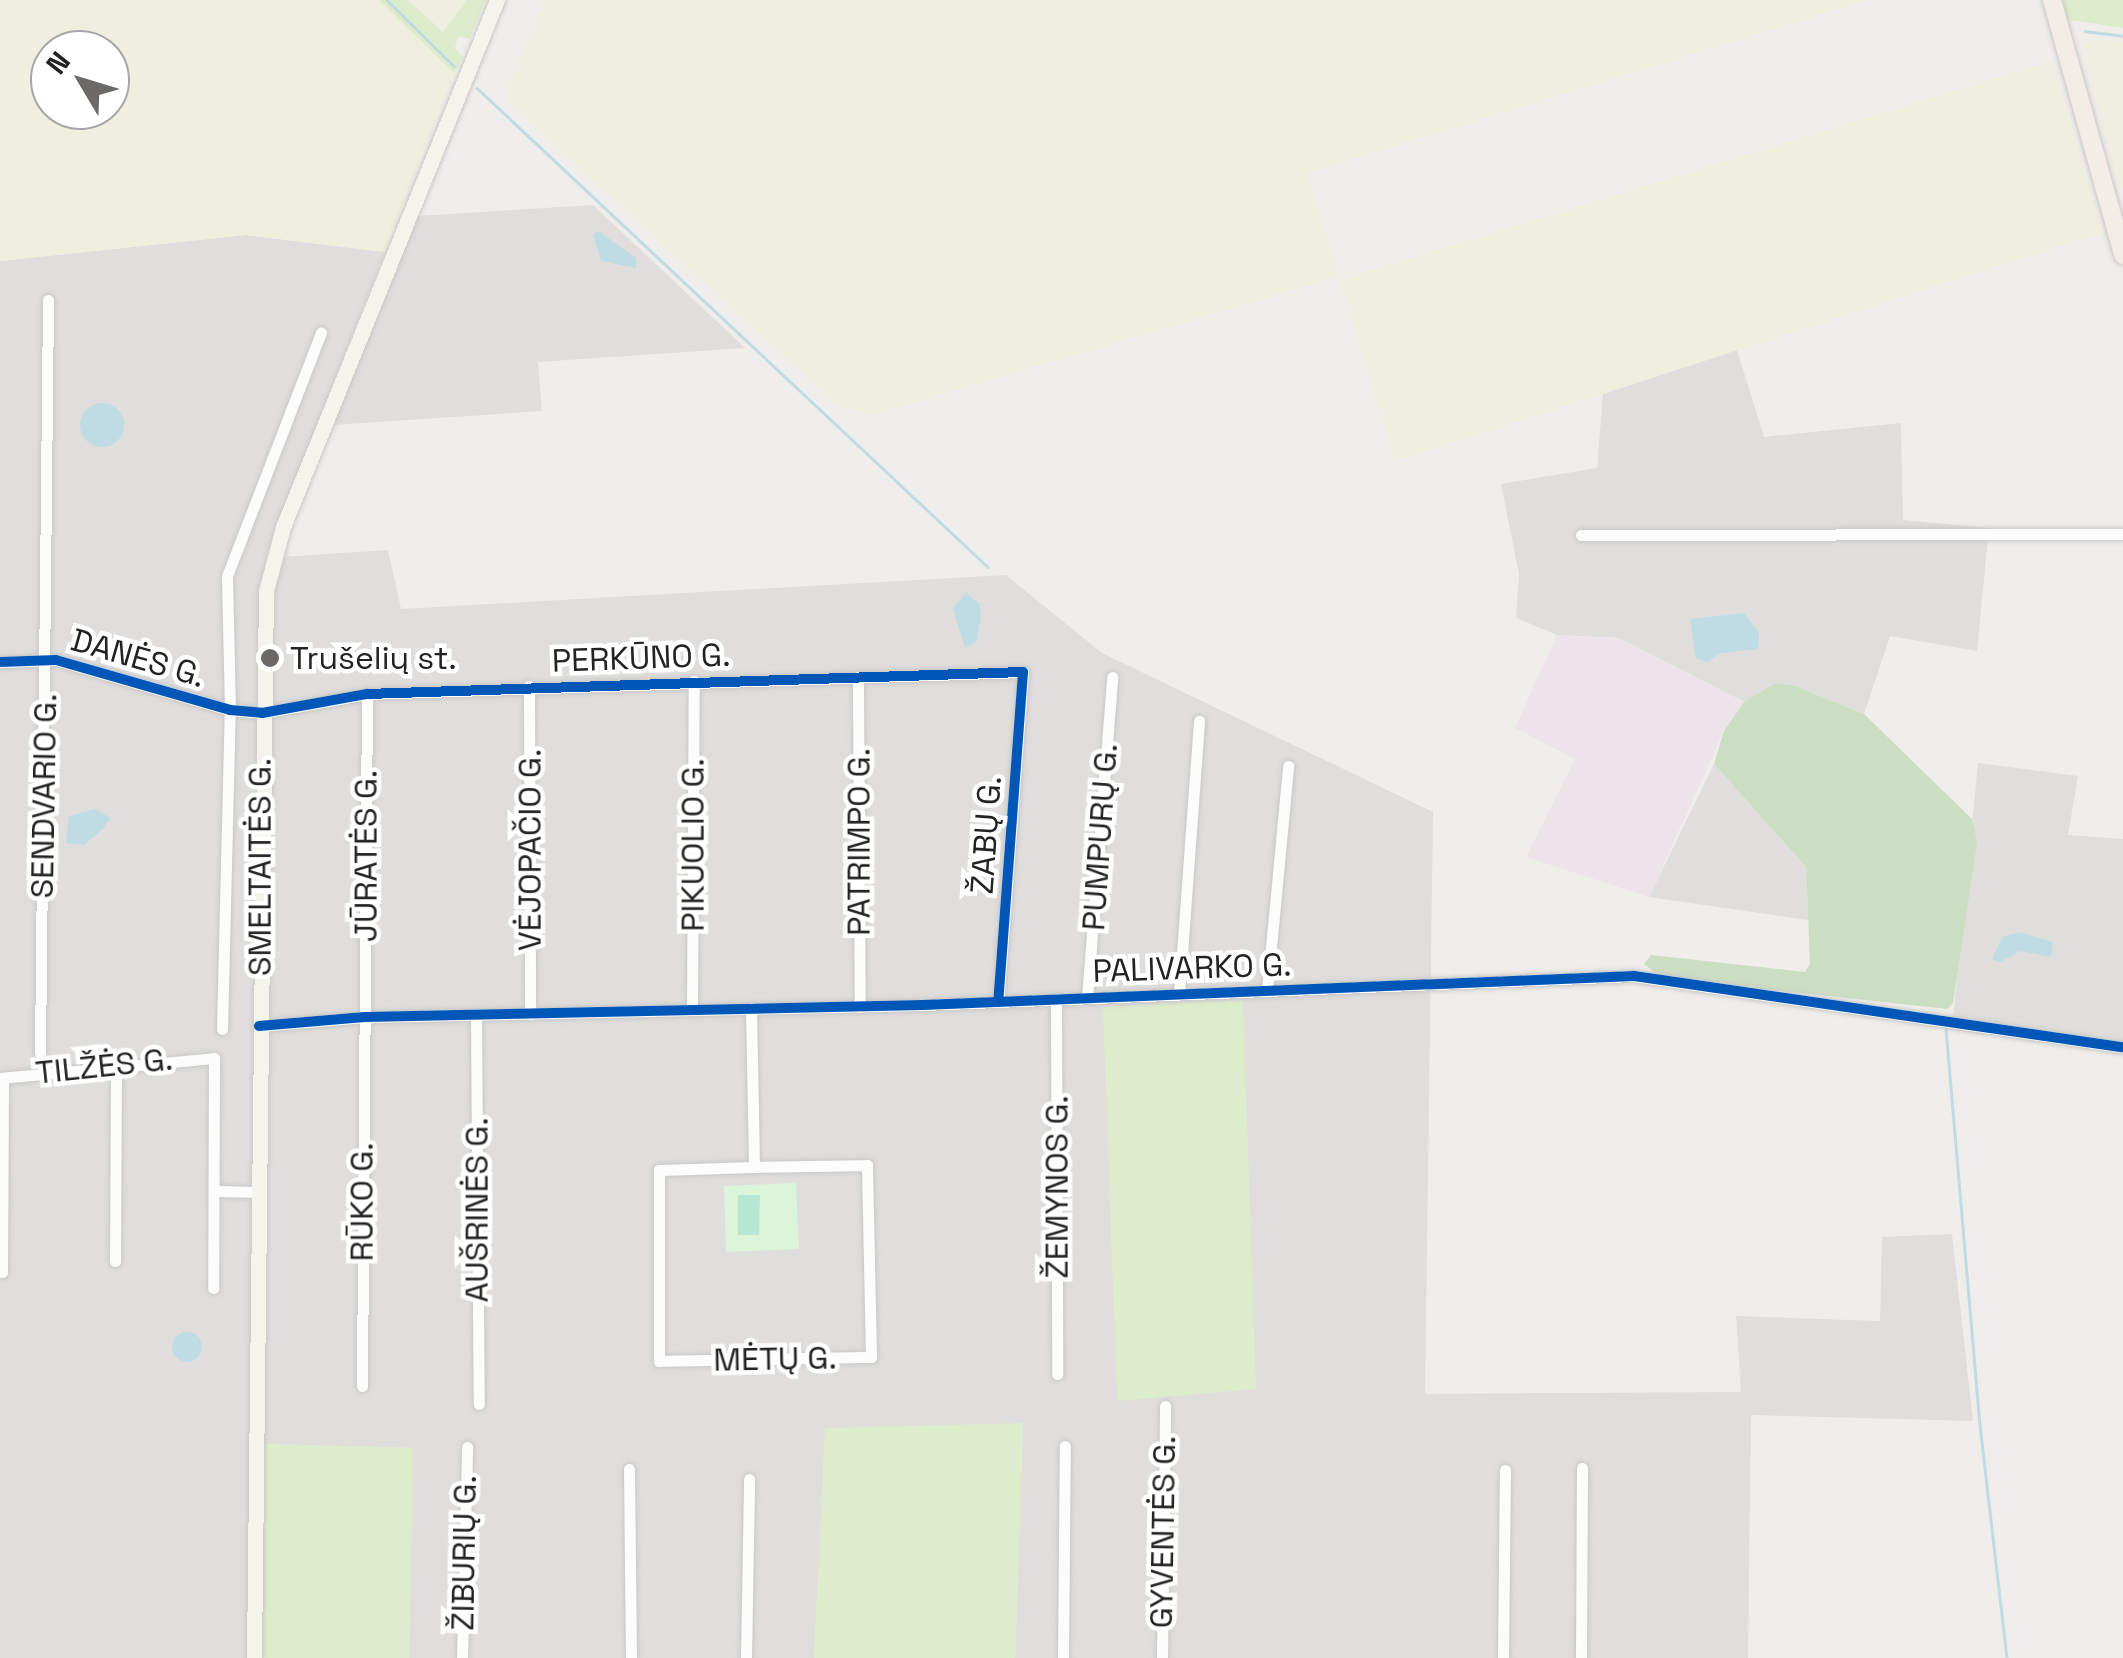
<!DOCTYPE html>
<html>
<head>
<meta charset="utf-8">
<style>
  body { margin:0 }
  #map { position:relative; width:2123px; height:1658px; overflow:hidden; background:#f0eeeb; font-family:"Space Grotesk",sans-serif }
  div>[style] { position:absolute }
  .residential>* { inset:0; background:#dfdedc }
  .industrial>* { inset:0; background:#ede4e9 }
  .farmland>* { inset:0; background:#efefdf }
  .grass>* { inset:0; background:#ddeccb }
  .forest>* { inset:0; background:#cbdec1 }
  .park>* { inset:0; background:#daf5da }
  .pitch>* { inset:0; background:#b7e6d2 }
  .water>* { inset:0; background:#bfdbe3 }
  .round { border-radius:50% }
  .stream>* { height:2.5px; margin:-1.25px; padding:0 1.25px; transform-origin:1.25px; border-radius:1.25px; background:#bfdbe3 }
  .roads { filter:drop-shadow(0 0 2px #c9c8c7) drop-shadow(0 0 2px #c9c8c7) }
  .minor>* { height:11px; margin:-5.5px; padding:0 5.5px; transform-origin:5.5px; border-radius:5.5px; background:#fdfcfc }
  .secondary>* { height:15px; margin:-7.5px; padding:0 7.5px; transform-origin:7.5px; border-radius:7.5px; background:#f4f4ed }
  .primary>* { height:18px; margin:-9px; padding:0 9px; transform-origin:9px; border-radius:9px; background:#f3ede7 }
  .cycleway>* { height:10px; margin:-5px; padding:0 5px; transform-origin:5px; border-radius:5px; background:#0057b8 }
  .dots>* { width:28px; height:28px; translate:-50% -50%; box-sizing:border-box; border:5px solid #fff; border-radius:50% }
  span { translate:-50% -50%; white-space:nowrap; text-align:center; line-height:1.15; -webkit-text-stroke:9px #fff; paint-order:stroke }
  .street-label { font-size:32px; color:#222 }
  .poi-label { font-size:32px; color:#222 }
  .left { translate:0 -50%; text-align:left }
  .north { position:absolute; left:30px; top:30px; width:100px; height:100px; box-sizing:border-box; background:#fff; border:2px solid #a7a7a7; border-radius:50%; rotate:308deg; font-size:28px; font-weight:700; line-height:40px; text-align:center; color:#222 }
  .north::after { content:''; display:block; margin:auto; width:35px; height:45px; background:#6a6968; clip-path:polygon(50% 0,100% 100%,50% 72%,0 100%) }
</style>
</head>
<body>
<div id="map">
  <div class="residential">
    <i style="clip-path:polygon(593px 205px,745px 348px,538px 362px,542px 411px,332px 425px,417px 216px)"></i>
    <i style="clip-path:polygon(246px 235px,385px 252px,276px 529px,260px 599px,249px 1658px,0 1658px,0 261px)"></i>
    <i style="clip-path:polygon(1737px 350px,1764px 437px,1901px 423px,1903px 520px,1989px 528px,1977px 651px,1890px 636px,1864px 714px,1793px 685px,1744px 702px,1619px 638px,1557px 635px,1516px 618px,1519px 574px,1501px 484px,1597px 468px,1603px 394px)"></i>
    <i style="clip-path:polygon(388px 550px,401px 609px,1006px 575px,1102px 653px,1433px 812px,1425px 1394px,1741px 1392px,1736px 1316px,1880px 1321px,1882px 1237px,1952px 1234px,1973px 1421px,1751px 1415px,1748px 1658px,1015px 1658px,1023px 1424px,826px 1429px,814px 1658px,409px 1658px,413px 1448px,261px 1444px,273px 587px,281px 557px)"></i>
    <i style="clip-path:polygon(1978px 763px,2078px 776px,2068px 835px,2123px 839px,2123px 1052px,1952px 1030px)"></i>
    <i style="clip-path:polygon(1714px 764px,1806px 867px,1808px 920px,1649px 897px)"></i>
  </div>
  <div class="industrial">
    <i style="clip-path:polygon(1557px 635px,1619px 638px,1744px 702px,1724px 731px,1649px 897px,1526px 857px,1575px 759px,1515px 728px)"></i>
  </div>
  <div class="farmland">
    <i style="clip-path:polygon(evenodd,0 0,379px 0,454px 73px,385px 252px,246px 235px,0 261px,0 0,50px 50px,110px 50px,110px 110px,50px 110px,50px 50px)"></i>
    <i style="clip-path:polygon(408px 0,467px 0,443px 32px)"></i>
    <i style="clip-path:polygon(545px 0,1867px 0,1307px 173px,1338px 277px,871px 415px,839px 406px,509px 103px,509px 85px)"></i>
    <i style="clip-path:polygon(2093px 38px,2123px 42px,2123px 187px,2117px 186px,2083px 47px)"></i>
    <i style="clip-path:polygon(2052px 61px,2102px 232px,1395px 461px,1340px 280px)"></i>
  </div>
  <div class="grass">
    <i style="clip-path:polygon(379px 0,408px 0,443px 32px,467px 0,486px 0,469px 39px,458px 36px,455px 48px,463px 57px,454px 73px)"></i>
    <i style="clip-path:polygon(2059px 0,2123px 0,2123px 28px,2065px 19px)"></i>
    <i style="clip-path:polygon(1243px 1000px,1256px 1389px,1117px 1401px,1103px 1007px)"></i>
    <i style="clip-path:polygon(1023px 1423px,1015px 1658px,814px 1658px,825px 1428px)"></i>
    <i style="clip-path:polygon(261px 1444px,413px 1448px,409px 1658px,260px 1658px)"></i>
  </div>
  <div class="forest">
    <i style="clip-path:polygon(1774px 684px,1793px 685px,1864px 714px,1972px 819px,1977px 842px,1953px 1003px,1947px 1009px,1663px 978px,1644px 964px,1651px 955px,1805px 972px,1810px 964px,1806px 867px,1714px 764px,1724px 731px,1744px 702px)"></i>
  </div>
  <div class="park">
    <i style="clip-path:polygon(796px 1183px,799px 1249px,726px 1252px,724px 1186px)"></i>
  </div>
  <div class="pitch">
    <i style="clip-path:polygon(738px 1195px,760px 1195px,759px 1235px,738px 1235px)"></i>
  </div>
  <div class="water">
    <i style="clip-path:polygon(598px 231px,636px 258px,636px 268px,601px 261px,593px 235px)"></i>
    <i class="round" style="left:80px;top:403px;width:44px;height:44px"></i>
    <i style="clip-path:polygon(966px 593px,980px 604px,981px 616px,977px 641px,965px 648px,953px 608px)"></i>
    <i style="clip-path:polygon(1744px 613px,1759px 633px,1758px 649px,1721px 653px,1707px 662px,1696px 658px,1690px 619px)"></i>
    <i style="clip-path:polygon(96px 809px,110px 818px,104px 828px,84px 845px,66px 843px,69px 816px)"></i>
    <i style="clip-path:polygon(2019px 932px,2053px 942px,2051px 957px,2020px 951px,2000px 962px,1992px 959px,2002px 937px)"></i>
    <i class="round" style="left:172px;top:1332px;width:30px;height:30px"></i>
  </div>
  <div class="stream">
    <i style="left:387px;top:0;width:94px;rotate:44.6deg"></i>
    <i style="left:2085px;top:31px;width:38px;rotate:7deg"></i>
    <i style="left:477px;top:88px;width:700px;rotate:43.15deg"></i>
    <i style="left:1946px;top:1029px;width:397px;rotate:85.1deg"></i>
    <i style="left:1980px;top:1425px;width:235px;rotate:83.4deg"></i>
  </div>
  <div class="roads">
    <div class="minor">
      <i style="left:1581px;top:535px;width:542px;rotate:-0.11deg"></i>
      <i style="left:0;top:662px;width:56px;rotate:-2deg"></i>
      <i style="left:56px;top:660px;width:181px;rotate:16deg"></i>
      <i style="left:230px;top:710px;width:32px;rotate:5deg"></i>
      <i style="left:262px;top:713px;width:107px;rotate:-10.3deg"></i>
      <i style="left:367px;top:694px;width:656px;rotate:-1.92deg"></i>
      <i style="left:1023px;top:672px;width:331px;rotate:94.3deg"></i>
      <i style="left:858px;top:677px;width:330px;rotate:89.7deg"></i>
      <i style="left:529px;top:686px;width:328px;rotate:89.8deg"></i>
      <i style="left:1267px;top:990px;width:225px;rotate:-84.6deg"></i>
      <i style="left:1179px;top:994px;width:274px;rotate:-85.8deg"></i>
      <i style="left:1087px;top:998px;width:322px;rotate:-85.5deg"></i>
      <i style="left:1056px;top:999px;width:375px;rotate:89.8deg"></i>
      <i style="left:751px;top:1008px;width:159px;rotate:88.9deg"></i>
      <i style="left:754px;top:1167px;width:95px;rotate:178.2deg"></i>
      <i style="left:659px;top:1170px;width:191px;rotate:90deg"></i>
      <i style="left:659px;top:1361px;width:212px;rotate:-1.1deg"></i>
      <i style="left:871px;top:1357px;width:192px;rotate:-91.2deg"></i>
      <i style="left:867px;top:1165px;width:113px;rotate:179deg"></i>
      <i style="left:692px;top:1009px;width:328px;rotate:-89.7deg"></i>
      <i style="left:476px;top:1015px;width:389px;rotate:89.6deg"></i>
      <i style="left:259px;top:1026px;width:106px;rotate:-4.9deg"></i>
      <i style="left:365px;top:1017px;width:558px;rotate:-1.23deg"></i>
      <i style="left:923px;top:1005px;width:712px;rotate:-2.34deg"></i>
      <i style="left:1634px;top:976px;width:494px;rotate:8.3deg"></i>
      <i style="left:222px;top:1029px;width:319px;rotate:-88.6deg"></i>
      <i style="left:230px;top:710px;width:134px;rotate:-91.3deg"></i>
      <i style="left:227px;top:576px;width:261px;rotate:-68.9deg"></i>
      <i style="left:40px;top:1053px;width:753px;rotate:-89.39deg"></i>
      <i style="left:0;top:1078px;width:215px;rotate:-5.3deg"></i>
      <i style="left:214px;top:1058px;width:230px;rotate:90.2deg"></i>
      <i style="left:215px;top:1191px;width:43px;rotate:1.3deg"></i>
      <i style="left:115px;top:1261px;width:197px;rotate:-89.7deg"></i>
      <i style="left:2px;top:1272px;width:194px;rotate:-89.7deg"></i>
      <i style="left:362px;top:1386px;width:692px;rotate:-89.59deg"></i>
      <i style="left:629px;top:1469px;width:189px;rotate:89.4deg"></i>
      <i style="left:462px;top:1658px;width:211px;rotate:-88.6deg"></i>
      <i style="left:746px;top:1658px;width:179px;rotate:-89deg"></i>
      <i style="left:1063px;top:1658px;width:212px;rotate:-89.5deg"></i>
      <i style="left:1162px;top:1658px;width:252px;rotate:-89.3deg"></i>
      <i style="left:1503px;top:1658px;width:188px;rotate:-89.4deg"></i>
      <i style="left:1581px;top:1658px;width:190px;rotate:-89.7deg"></i>
    </div>
    <div class="secondary">
      <i style="left:254px;top:1658px;width:1067px;rotate:-89.36deg"></i>
      <i style="left:266px;top:591px;width:66px;rotate:-75.1deg"></i>
      <i style="left:283px;top:527px;width:569px;rotate:-67.9deg"></i>
    </div>
    <div class="primary">
      <i style="left:2052px;top:0;width:265px;rotate:74.4deg"></i>
    </div>
  </div>
  <div class="cycleway">
    <i style="left:0;top:662px;width:56px;rotate:-2deg"></i>
    <i style="left:56px;top:660px;width:181px;rotate:16deg"></i>
    <i style="left:230px;top:710px;width:32px;rotate:5deg"></i>
    <i style="left:262px;top:713px;width:107px;rotate:-10.3deg"></i>
    <i style="left:367px;top:694px;width:656px;rotate:-1.92deg"></i>
    <i style="left:1023px;top:672px;width:331px;rotate:94.3deg"></i>
    <i style="left:259px;top:1026px;width:106px;rotate:-4.9deg"></i>
    <i style="left:365px;top:1017px;width:558px;rotate:-1.23deg"></i>
    <i style="left:923px;top:1005px;width:712px;rotate:-2.34deg"></i>
    <i style="left:1634px;top:976px;width:494px;rotate:8.3deg"></i>
  </div>
  <div class="dots">
    <i style="left:270px;top:658px;background:#6a6968"></i>
  </div>
  <div class="street-label">
    <span style="left:138px;top:658px;rotate:16deg">DANĖS G.</span>
    <span style="left:641px;top:658px;rotate:-2deg">PERKŪNO G.</span>
    <span style="left:44px;top:796px;rotate:-89deg">SENDVARIO G.</span>
    <span style="left:986px;top:835px;rotate:-86deg">ŽABŲ G.</span>
    <span style="left:1100px;top:837px;rotate:-86deg">PUMPURŲ G.</span>
    <span style="left:859px;top:842px;rotate:-90deg">PATRIMPO G.</span>
    <span style="left:693px;top:845px;rotate:-90deg">PIKUOLIO G.</span>
    <span style="left:530px;top:850px;rotate:-90deg">VĖJOPAČIO G.</span>
    <span style="left:366px;top:856px;rotate:-90deg">JŪRATĖS G.</span>
    <span style="left:260px;top:867px;rotate:-90deg">SMELTAITĖS G.</span>
    <span style="left:1192px;top:968px;rotate:-2deg">PALIVARKO G.</span>
    <span style="left:104px;top:1066px;rotate:-6deg">TILŽĖS G.</span>
    <span style="left:1057px;top:1187px;rotate:-90deg">ŽEMYNOS G.</span>
    <span style="left:362px;top:1202px;rotate:-90deg">RŪKO G.</span>
    <span style="left:477px;top:1210px;rotate:-90deg">AUŠRINĖS G.</span>
    <span style="left:775px;top:1359px;rotate:-1deg">MĖTŲ G.</span>
    <span style="left:1163px;top:1532px;rotate:-89deg">GYVENTĖS G.</span>
    <span style="left:464px;top:1553px;rotate:-89deg">ŽIBURIŲ G.</span>
  </div>
  <div class="poi-label">
    <span class="left" style="left:290px;top:658px">Trušelių st.</span>
  </div>
  <div class="north">N</div>
</div>
</body>
</html>
